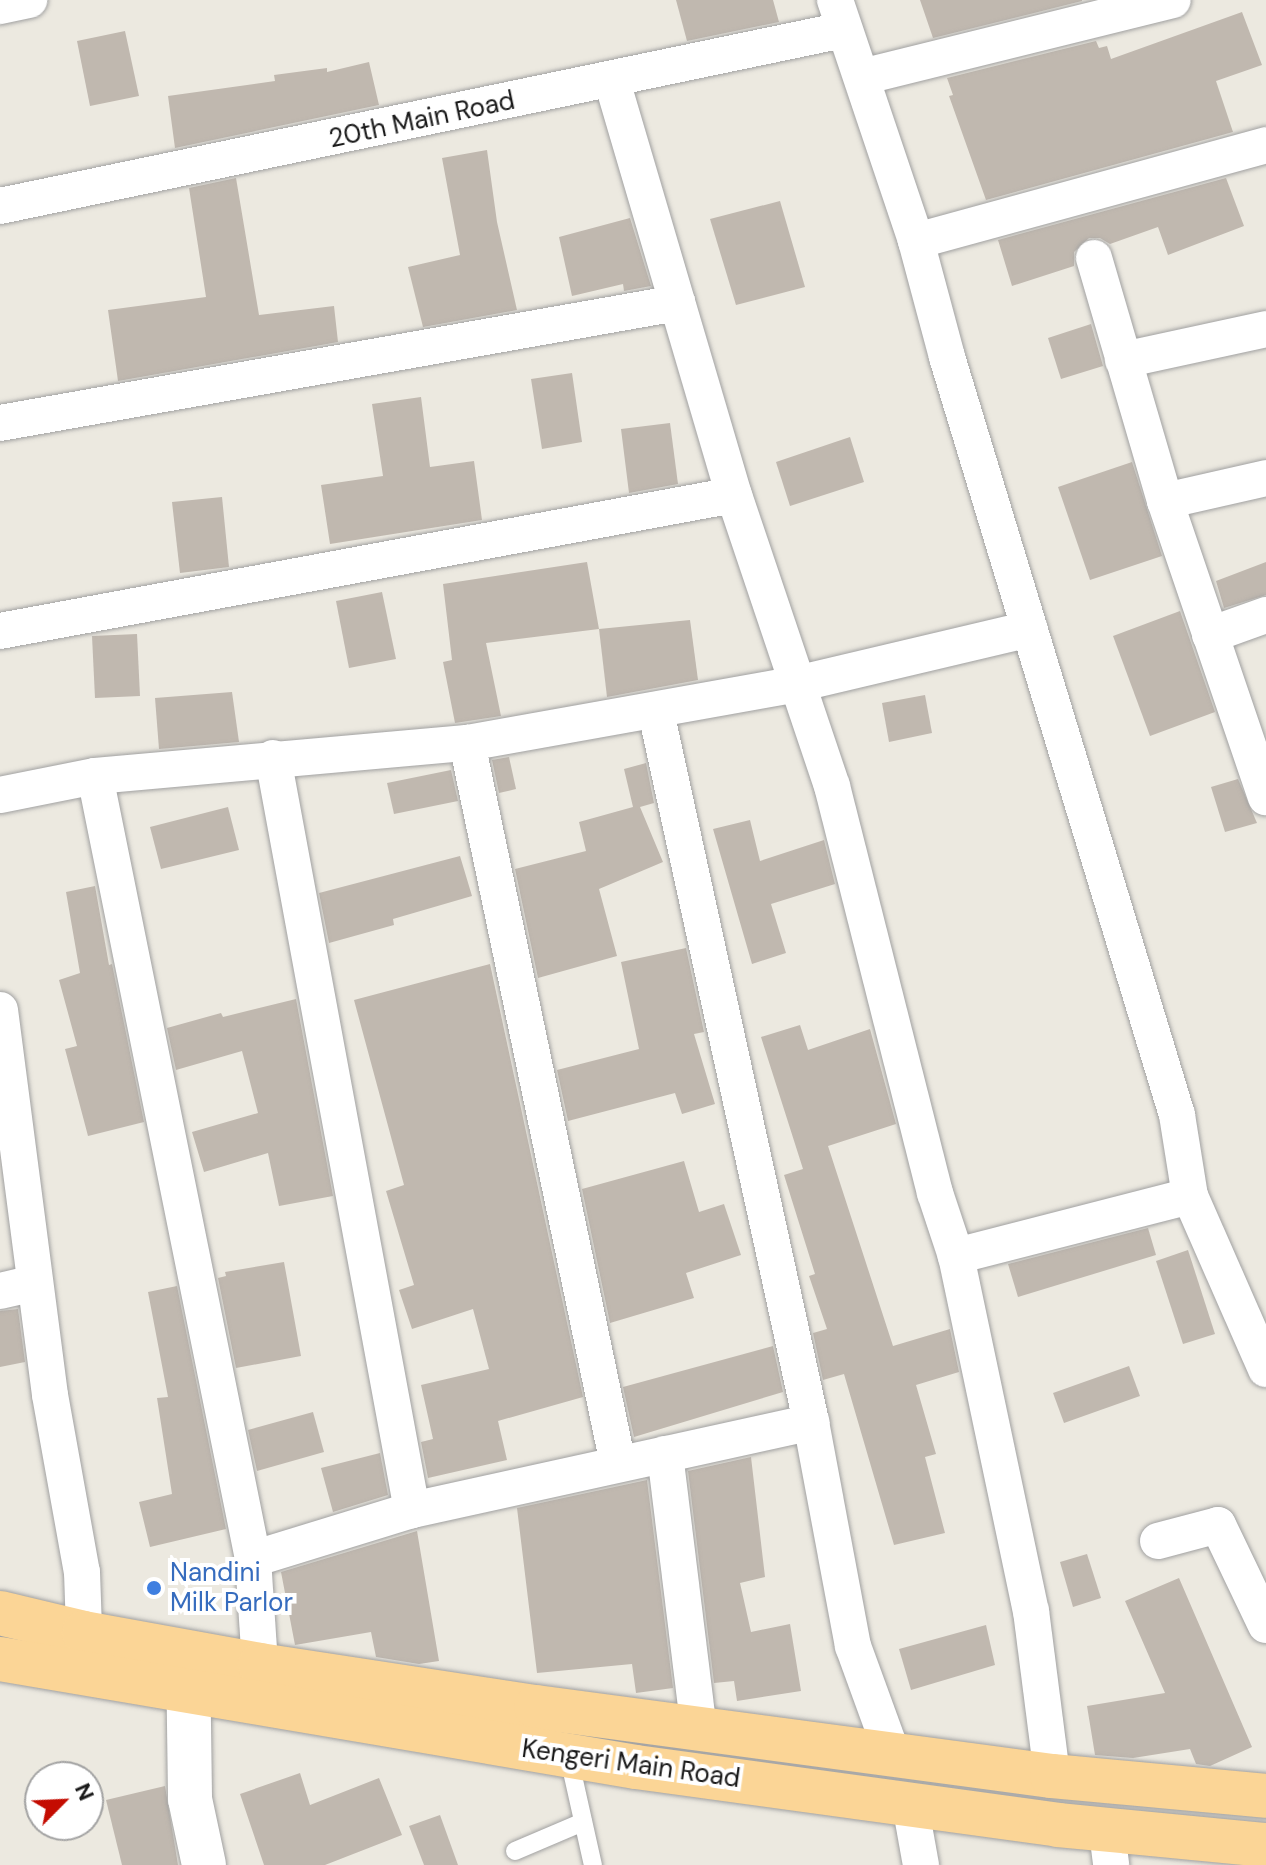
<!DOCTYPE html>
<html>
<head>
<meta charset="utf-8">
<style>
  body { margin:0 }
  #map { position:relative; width:1266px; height:1865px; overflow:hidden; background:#ece9e0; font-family:"DM Sans",sans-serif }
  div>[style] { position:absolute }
  .building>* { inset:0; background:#c0b8af }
  .roads { filter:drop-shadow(0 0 2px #a1a1a1) drop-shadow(0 0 2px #a1a1a1) }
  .service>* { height:18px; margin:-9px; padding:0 9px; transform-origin:9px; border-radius:9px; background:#fff }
  .minor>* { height:36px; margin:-18px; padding:0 18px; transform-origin:18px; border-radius:18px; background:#fff }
  .tertiary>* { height:44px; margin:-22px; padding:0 22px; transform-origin:22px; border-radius:22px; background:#fff }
  .primary>* { height:44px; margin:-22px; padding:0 22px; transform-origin:22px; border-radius:22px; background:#fbd596 }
  .dots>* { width:22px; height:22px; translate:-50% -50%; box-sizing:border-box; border:4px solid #fff; border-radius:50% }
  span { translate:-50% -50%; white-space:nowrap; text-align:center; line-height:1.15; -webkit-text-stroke:8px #fff; paint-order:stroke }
  .street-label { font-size:26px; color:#1a1a1a }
  .shop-label { font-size:26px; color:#366cbe }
  .left { translate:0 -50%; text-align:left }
  .north { position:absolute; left:24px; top:1761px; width:80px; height:80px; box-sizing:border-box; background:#fff; border:2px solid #a3a3a3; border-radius:50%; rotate:66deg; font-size:22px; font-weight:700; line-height:32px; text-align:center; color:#1a1a1a }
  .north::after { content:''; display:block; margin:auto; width:28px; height:36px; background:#c40c01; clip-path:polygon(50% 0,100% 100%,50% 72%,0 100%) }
</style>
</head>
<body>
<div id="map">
  <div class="building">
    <i style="clip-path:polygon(676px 0,773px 0,779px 22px,687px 41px)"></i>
    <i style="clip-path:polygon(920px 0,1082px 0,1082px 1px,933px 38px)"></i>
    <i style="clip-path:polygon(1242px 12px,1262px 65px,1216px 81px,1233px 132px,986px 200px,949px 96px,953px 95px,947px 78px,1096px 41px,1099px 48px,1107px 46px,1111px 59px)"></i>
    <i style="clip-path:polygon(125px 31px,139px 96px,90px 106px,77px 41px)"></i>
    <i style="clip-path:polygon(369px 62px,379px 105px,175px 148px,168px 96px,275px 81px,274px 75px,327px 68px,327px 72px)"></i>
    <i style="clip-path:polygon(487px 150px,497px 222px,517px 310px,423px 327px,408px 267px,460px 255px,442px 158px)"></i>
    <i style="clip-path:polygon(236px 178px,259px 315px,334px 306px,338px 342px,118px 381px,108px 310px,206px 297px,189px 188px)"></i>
    <i style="clip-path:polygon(1226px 178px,1244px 226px,1168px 255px,1158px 227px,1110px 244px,1100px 238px,1089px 238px,1074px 252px,1074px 266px,1012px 286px,998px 240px)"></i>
    <i style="clip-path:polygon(780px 201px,805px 287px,736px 305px,710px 219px)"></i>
    <i style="clip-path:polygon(630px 218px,651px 286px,624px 291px,623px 284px,572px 296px,559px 237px)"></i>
    <i style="clip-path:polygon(1091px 324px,1103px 366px,1061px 379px,1048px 338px)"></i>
    <i style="clip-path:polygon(572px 373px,582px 442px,542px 449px,531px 379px)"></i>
    <i style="clip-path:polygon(421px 397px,430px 467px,474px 461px,482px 520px,330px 544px,321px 485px,383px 476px,372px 404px)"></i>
    <i style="clip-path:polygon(670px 423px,678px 484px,629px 493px,621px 429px)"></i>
    <i style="clip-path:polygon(850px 437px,864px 482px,790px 506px,776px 462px)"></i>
    <i style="clip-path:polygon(1132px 462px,1162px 556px,1090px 580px,1058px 487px)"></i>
    <i style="clip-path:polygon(222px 497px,229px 567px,180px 573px,172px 502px)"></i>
    <i style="clip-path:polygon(587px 562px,599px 629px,486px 643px,501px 716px,455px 723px,443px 662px,452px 660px,443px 584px)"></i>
    <i style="clip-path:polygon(1266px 562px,1266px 595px,1224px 608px,1216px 581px)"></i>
    <i style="clip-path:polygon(382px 592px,396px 659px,349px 668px,336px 601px)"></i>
    <i style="clip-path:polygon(1180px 611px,1215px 712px,1150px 736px,1113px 636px)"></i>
    <i style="clip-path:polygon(690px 620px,698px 680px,607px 697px,599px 629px)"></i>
    <i style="clip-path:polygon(137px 634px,140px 696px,95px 698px,92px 636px)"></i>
    <i style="clip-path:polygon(232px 692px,239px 742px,159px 749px,155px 698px)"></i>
    <i style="clip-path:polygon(925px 695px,932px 733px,889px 742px,882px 703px)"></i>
    <i style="clip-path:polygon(509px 757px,516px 789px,499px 793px,492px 760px)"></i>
    <i style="clip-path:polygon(646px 763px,654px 803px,640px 807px,663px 862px,599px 889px,617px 956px,538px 978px,515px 869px,586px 851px,579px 822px,633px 807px,624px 769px)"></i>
    <i style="clip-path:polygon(451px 770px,458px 801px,394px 814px,387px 783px)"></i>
    <i style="clip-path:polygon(1238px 779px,1257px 823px,1225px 832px,1211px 787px)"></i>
    <i style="clip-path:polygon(228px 807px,239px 850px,161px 869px,150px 827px)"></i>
    <i style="clip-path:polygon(750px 820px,760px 861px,824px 840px,835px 884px,771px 904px,786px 953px,752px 964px,713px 829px)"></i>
    <i style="clip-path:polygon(460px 856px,472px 896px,393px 919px,394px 925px,329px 943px,319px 893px)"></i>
    <i style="clip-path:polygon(95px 886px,109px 965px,112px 964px,144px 1122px,88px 1136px,65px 1049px,77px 1046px,59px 980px,80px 973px,66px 892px)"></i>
    <i style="clip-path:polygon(686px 948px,704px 1032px,694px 1034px,715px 1104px,682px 1114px,675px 1093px,568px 1121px,557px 1070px,639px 1049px,621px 962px)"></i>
    <i style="clip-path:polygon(490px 964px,583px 1397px,498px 1421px,507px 1460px,428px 1478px,421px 1442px,433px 1439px,421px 1385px,489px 1369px,473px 1309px,412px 1329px,399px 1290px,414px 1285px,386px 1191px,404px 1185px,354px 1000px)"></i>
    <i style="clip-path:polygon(296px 999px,333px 1196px,279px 1206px,268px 1153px,204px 1172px,192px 1132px,258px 1113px,242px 1051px,176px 1070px,167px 1028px,221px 1013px,223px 1017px)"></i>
    <i style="clip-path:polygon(800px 1025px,808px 1050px,870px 1029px,896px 1124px,828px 1146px,893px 1346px,950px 1329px,959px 1372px,916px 1385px,936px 1454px,925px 1457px,945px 1533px,894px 1545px,844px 1374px,823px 1380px,813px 1333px,827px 1329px,809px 1276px,815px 1274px,784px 1175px,803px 1169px,761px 1037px)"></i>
    <i style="clip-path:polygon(684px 1161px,699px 1212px,724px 1204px,741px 1255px,686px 1273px,694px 1298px,610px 1323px,582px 1189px)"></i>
    <i style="clip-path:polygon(1148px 1228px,1156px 1255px,1018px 1297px,1008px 1264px)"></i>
    <i style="clip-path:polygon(1188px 1250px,1215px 1334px,1183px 1344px,1156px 1261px)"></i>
    <i style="clip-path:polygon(284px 1262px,301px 1356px,236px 1368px,218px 1278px,226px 1276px,225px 1272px)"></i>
    <i style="clip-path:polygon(177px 1286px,226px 1529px,150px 1547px,139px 1502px,172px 1494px,157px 1398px,168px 1397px,148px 1292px)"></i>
    <i style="clip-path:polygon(18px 1309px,25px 1362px,0 1367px,0 1311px)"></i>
    <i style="clip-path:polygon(773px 1346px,783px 1392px,634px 1437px,623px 1387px)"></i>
    <i style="clip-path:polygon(1129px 1366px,1140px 1396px,1064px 1423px,1053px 1393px)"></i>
    <i style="clip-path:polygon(313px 1412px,324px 1452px,257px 1471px,248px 1430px)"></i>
    <i style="clip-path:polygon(380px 1453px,388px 1495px,333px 1512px,321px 1468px)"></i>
    <i style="clip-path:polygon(751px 1457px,765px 1577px,740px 1583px,751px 1632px,790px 1624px,801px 1691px,737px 1701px,734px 1681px,714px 1683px,688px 1471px)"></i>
    <i style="clip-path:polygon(647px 1480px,673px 1688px,636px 1693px,632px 1664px,537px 1673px,517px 1508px)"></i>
    <i style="clip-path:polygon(417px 1531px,439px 1661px,419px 1664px,376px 1657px,371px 1632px,295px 1645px,281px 1572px)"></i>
    <i style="clip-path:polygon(1087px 1554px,1101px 1598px,1073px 1607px,1060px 1562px)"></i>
    <i style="clip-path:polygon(1179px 1578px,1252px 1747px,1210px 1766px,1196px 1764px,1190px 1749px,1133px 1758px,1095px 1755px,1087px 1706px,1165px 1693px,1125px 1601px)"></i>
    <i style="clip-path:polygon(986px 1625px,995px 1665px,911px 1690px,899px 1649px)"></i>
    <i style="clip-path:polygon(300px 1773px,310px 1805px,379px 1778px,402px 1835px,325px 1865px,264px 1865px,240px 1794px)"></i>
    <i style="clip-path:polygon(165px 1786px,178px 1865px,122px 1865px,106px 1800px)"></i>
    <i style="clip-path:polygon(440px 1815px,458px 1865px,424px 1865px,409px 1826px)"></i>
  </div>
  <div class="roads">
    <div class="service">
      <i style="left:569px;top:1758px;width:110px;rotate:77.4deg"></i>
      <i style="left:515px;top:1851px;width:74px;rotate:-23.1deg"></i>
    </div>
    <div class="minor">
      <i style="left:835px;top:0;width:254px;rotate:71.4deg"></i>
      <i style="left:916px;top:241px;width:120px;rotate:75deg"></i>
      <i style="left:947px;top:357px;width:792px;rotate:73.12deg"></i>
      <i style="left:1177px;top:1115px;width:82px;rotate:80.9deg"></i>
      <i style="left:1190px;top:1196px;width:242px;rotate:165.6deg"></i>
      <i style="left:0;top:6px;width:30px;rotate:-12deg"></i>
      <i style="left:862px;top:77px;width:320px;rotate:-13.9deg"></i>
      <i style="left:612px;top:81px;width:432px;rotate:73.6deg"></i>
      <i style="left:734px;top:495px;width:307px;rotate:71.4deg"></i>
      <i style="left:832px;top:786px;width:420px;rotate:75.8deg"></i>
      <i style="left:935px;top:1193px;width:66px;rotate:71.6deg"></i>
      <i style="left:956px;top:1256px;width:363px;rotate:78.1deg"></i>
      <i style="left:1031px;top:1611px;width:166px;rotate:82.7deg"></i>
      <i style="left:0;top:206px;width:861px;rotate:-11.79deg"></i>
      <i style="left:916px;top:241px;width:363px;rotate:-15.3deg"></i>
      <i style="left:1094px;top:258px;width:253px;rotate:73.7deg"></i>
      <i style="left:1165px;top:501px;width:313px;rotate:71.2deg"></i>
      <i style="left:1123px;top:360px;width:146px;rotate:-12.2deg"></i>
      <i style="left:0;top:423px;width:688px;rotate:-10.05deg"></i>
      <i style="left:1165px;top:501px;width:104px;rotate:-12.8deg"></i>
      <i style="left:0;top:631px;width:746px;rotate:-10.5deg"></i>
      <i style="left:1210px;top:635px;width:59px;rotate:-19.7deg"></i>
      <i style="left:656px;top:712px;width:727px;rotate:77.68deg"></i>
      <i style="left:811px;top:1422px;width:228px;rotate:79.4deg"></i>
      <i style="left:853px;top:1646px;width:117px;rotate:70deg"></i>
      <i style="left:467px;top:743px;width:737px;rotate:78.17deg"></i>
      <i style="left:273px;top:758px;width:765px;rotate:79.53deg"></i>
      <i style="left:95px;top:776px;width:799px;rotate:78.59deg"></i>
      <i style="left:253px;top:1559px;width:106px;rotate:86.2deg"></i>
      <i style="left:0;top:795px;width:97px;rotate:-11.3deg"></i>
      <i style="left:95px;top:776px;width:373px;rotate:-5.1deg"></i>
      <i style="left:467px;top:743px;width:335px;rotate:-10.1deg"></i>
      <i style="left:797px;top:684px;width:239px;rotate:-13.3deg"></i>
      <i style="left:0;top:1010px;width:388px;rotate:82.6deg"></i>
      <i style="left:50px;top:1395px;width:180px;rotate:79.8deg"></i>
      <i style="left:82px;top:1572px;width:85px;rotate:88deg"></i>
      <i style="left:1190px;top:1196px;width:189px;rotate:66.3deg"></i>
      <i style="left:0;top:1291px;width:36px;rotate:-13deg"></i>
      <i style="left:665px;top:1454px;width:278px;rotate:83deg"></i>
      <i style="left:1158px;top:1541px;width:62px;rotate:-14.9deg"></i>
      <i style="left:1218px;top:1525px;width:111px;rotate:64.4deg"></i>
      <i style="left:253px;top:1559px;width:166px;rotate:-17.1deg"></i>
      <i style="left:412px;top:1510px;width:409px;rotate:-12.4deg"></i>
      <i style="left:910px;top:1804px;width:62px;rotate:79.8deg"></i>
      <i style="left:1107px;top:1831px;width:34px;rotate:83deg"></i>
    </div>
    <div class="tertiary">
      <i style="left:188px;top:1653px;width:146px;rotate:89.2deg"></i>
      <i style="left:190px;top:1799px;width:67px;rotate:78deg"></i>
    </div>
    <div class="primary">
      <i style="left:0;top:1613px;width:86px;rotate:13.4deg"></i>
      <i style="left:84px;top:1633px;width:179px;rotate:10.3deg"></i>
      <i style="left:260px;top:1665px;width:279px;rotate:8.7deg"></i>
      <i style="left:536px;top:1707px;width:521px;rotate:7.62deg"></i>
      <i style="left:1052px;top:1776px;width:215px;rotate:5.3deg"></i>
      <i style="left:0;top:1659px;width:645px;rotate:9.64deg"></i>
      <i style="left:636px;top:1767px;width:426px;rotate:7.8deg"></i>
      <i style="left:1058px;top:1825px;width:209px;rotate:5.5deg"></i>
    </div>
  </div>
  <div class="dots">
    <i style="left:154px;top:1588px;background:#3f7fe0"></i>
  </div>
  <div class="street-label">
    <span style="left:422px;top:120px;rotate:-12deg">20th Main Road</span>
    <span style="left:631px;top:1764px;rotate:8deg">Kengeri Main Road</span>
  </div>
  <div class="shop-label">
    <span class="left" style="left:170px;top:1588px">Nandini<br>Milk Parlor</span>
  </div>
  <div class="north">N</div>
</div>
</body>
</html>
